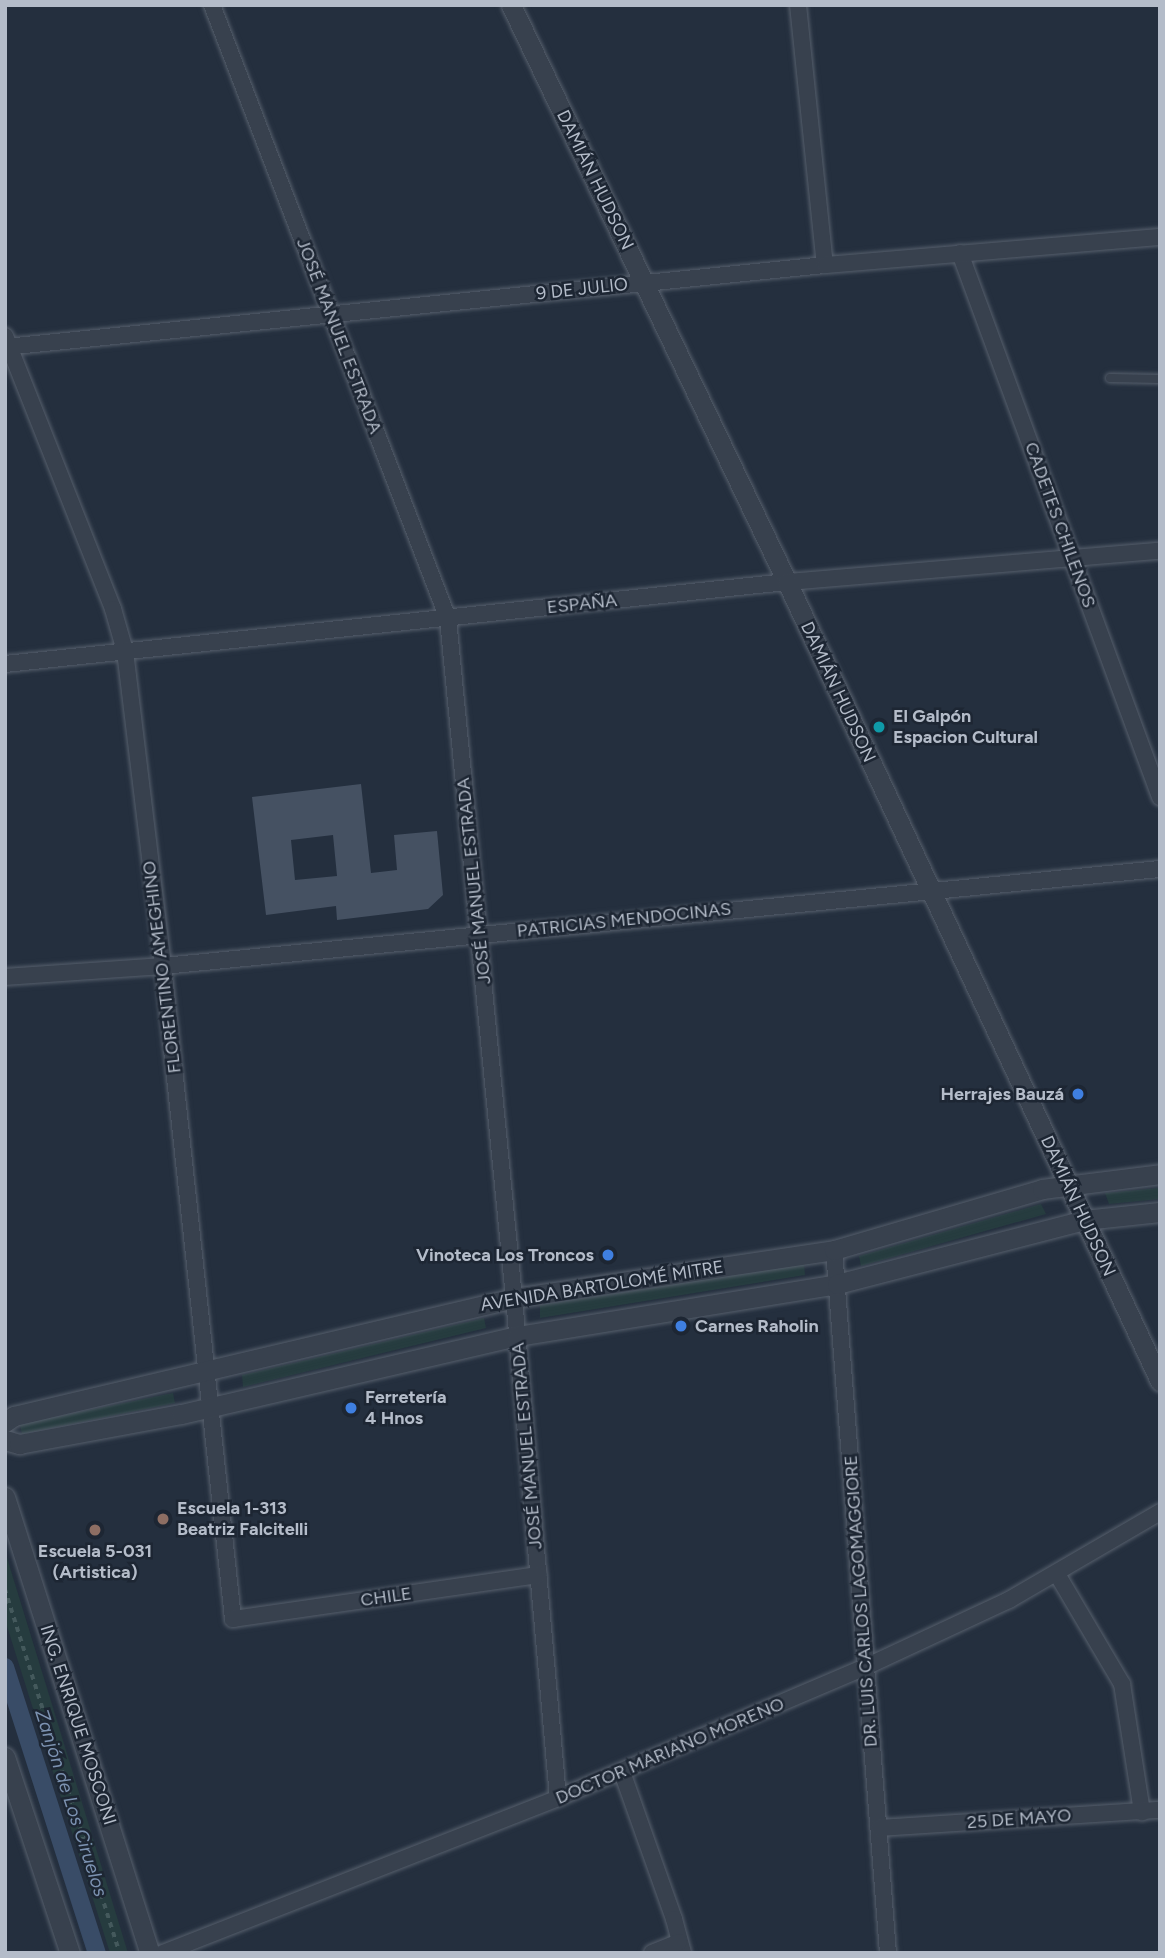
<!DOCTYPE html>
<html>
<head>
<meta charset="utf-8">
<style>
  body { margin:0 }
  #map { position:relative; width:1165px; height:1958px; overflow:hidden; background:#242f3e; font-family:Figtree,sans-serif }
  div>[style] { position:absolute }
  .green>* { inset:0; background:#263c3f }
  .canal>* { height:18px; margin:-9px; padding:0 9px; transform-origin:9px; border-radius:9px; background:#394c67 }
  .building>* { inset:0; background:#455162 }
  .path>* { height:3.5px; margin-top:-1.75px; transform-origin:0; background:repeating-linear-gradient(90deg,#44595c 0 5px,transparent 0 10px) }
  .roads { filter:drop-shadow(0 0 2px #565f6c) drop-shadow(0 0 2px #565f6c) }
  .service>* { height:8px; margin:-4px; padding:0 4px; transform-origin:4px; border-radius:4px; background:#38414e }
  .minor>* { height:16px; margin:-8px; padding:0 8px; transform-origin:8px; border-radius:8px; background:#38414e }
  .tertiary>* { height:19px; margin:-9.5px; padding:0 9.5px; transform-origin:9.5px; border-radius:9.5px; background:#38414e }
  .dots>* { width:19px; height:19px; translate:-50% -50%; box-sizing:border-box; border:4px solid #1d2633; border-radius:50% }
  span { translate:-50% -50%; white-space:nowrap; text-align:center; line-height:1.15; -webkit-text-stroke:5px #1d2633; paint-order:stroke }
  .street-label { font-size:18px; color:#b4bcc9 }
  .poi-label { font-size:18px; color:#b4bcc9; font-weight:700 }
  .left { translate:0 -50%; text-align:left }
  .right { translate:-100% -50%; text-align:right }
  .water-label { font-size:19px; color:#7c92b1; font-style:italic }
  .frame { position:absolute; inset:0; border:7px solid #b4bcc9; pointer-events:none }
</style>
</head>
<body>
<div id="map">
  <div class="green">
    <i style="clip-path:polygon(1160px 1188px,1160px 1199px,1109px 1204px,1105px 1193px)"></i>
    <i style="clip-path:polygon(1041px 1204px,1046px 1214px,861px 1266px,859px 1256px)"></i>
    <i style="clip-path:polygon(804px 1264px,805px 1275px,540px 1318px,540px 1305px)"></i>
    <i style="clip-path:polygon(484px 1318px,486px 1328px,243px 1387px,242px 1375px)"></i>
    <i style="clip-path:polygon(173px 1393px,175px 1403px,22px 1434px,20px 1424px)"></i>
    <i style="clip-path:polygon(5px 1551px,128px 1953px,110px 1953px,5px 1620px)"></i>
  </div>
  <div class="canal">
    <i style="left:5px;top:1667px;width:300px;rotate:72.2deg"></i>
  </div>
  <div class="building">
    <i style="clip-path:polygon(evenodd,361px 784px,371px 873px,397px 870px,394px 835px,437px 831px,443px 895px,428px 909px,337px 920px,336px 906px,266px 915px,252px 797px,361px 784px,333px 835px,337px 876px,295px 880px,291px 840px,333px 835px)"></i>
  </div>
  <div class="path">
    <i style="left:5px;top:1589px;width:382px;rotate:72.5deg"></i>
  </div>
  <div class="roads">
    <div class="service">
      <i style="left:1110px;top:378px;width:50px;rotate:1.1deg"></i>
    </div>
    <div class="minor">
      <i style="left:212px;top:5px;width:658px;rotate:68.97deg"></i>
      <i style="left:448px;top:619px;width:682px;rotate:84.45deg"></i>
      <i style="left:514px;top:1298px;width:502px;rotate:84.97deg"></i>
      <i style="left:798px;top:5px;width:261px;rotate:84.1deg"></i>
      <i style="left:960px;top:253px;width:580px;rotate:69.81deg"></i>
      <i style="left:5px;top:336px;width:294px;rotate:68.4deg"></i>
      <i style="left:113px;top:609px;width:44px;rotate:74.1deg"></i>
      <i style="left:125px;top:651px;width:317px;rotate:83.1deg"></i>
      <i style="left:163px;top:966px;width:657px;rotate:83.88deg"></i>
      <i style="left:233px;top:1619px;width:309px;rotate:-8.2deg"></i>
      <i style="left:5px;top:347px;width:824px;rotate:-5.71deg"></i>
      <i style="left:825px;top:265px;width:336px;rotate:-4.8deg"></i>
      <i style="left:5px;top:664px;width:786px;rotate:-5.99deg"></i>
      <i style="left:787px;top:582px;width:374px;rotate:-4.8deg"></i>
      <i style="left:5px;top:977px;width:158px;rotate:-4deg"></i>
      <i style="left:163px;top:966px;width:1002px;rotate:-5.56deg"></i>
      <i style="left:834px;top:1250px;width:705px;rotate:85.61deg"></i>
      <i style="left:1057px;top:1574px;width:128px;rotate:59.4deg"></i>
      <i style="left:1122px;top:1684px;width:130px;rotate:81.1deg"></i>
      <i style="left:622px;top:1772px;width:156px;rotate:70.5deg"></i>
      <i style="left:674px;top:1919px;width:35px;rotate:75deg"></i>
      <i style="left:879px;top:1828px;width:282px;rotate:-3.7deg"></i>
      <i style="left:163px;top:1953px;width:424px;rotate:-21.4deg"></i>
      <i style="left:558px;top:1798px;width:334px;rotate:-23.1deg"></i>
      <i style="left:865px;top:1667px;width:159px;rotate:-25deg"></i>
      <i style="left:1009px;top:1600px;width:175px;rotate:-30.2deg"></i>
      <i style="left:652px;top:1953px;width:29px;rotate:-22deg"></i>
    </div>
    <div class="tertiary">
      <i style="left:511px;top:5px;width:640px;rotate:64.44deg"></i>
      <i style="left:787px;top:582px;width:882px;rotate:64.98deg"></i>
      <i style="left:5px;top:1422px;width:11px;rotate:-34deg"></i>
      <i style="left:14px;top:1416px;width:514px;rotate:-13.28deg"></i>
      <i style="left:514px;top:1298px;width:324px;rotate:-8.5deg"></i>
      <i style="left:834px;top:1250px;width:217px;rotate:-16.3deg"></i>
      <i style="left:1042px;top:1189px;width:119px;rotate:-7.2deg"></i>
      <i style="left:5px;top:1440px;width:15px;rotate:16deg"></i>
      <i style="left:19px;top:1444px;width:165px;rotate:-10.5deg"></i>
      <i style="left:181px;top:1414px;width:345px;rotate:-13.1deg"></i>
      <i style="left:517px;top:1336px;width:324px;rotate:-9.2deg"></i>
      <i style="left:837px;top:1284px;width:255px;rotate:-14.5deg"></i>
      <i style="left:1084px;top:1220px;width:76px;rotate:-6deg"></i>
      <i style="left:5px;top:1497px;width:478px;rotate:72.4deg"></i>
      <i style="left:5px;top:1757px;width:206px;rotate:71.7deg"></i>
    </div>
  </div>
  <div class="dots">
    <i style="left:879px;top:727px;background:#0f9aa8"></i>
    <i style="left:1078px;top:1094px;background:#3f7fe0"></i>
    <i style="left:608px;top:1255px;background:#3f7fe0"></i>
    <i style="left:681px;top:1326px;background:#3f7fe0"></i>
    <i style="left:351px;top:1408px;background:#3f7fe0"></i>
    <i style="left:163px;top:1519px;background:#8d6e63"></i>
    <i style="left:95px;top:1530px;background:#8d6e63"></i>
  </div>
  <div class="street-label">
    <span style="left:595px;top:180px;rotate:64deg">DAMIÁN HUDSON</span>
    <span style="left:582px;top:289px;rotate:-6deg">9 DE JULIO</span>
    <span style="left:339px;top:336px;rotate:69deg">JOSÉ MANUEL ESTRADA</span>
    <span style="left:1060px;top:525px;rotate:70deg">CADETES CHILENOS</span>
    <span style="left:582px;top:604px;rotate:-6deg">ESPAÑA</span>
    <span style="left:838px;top:692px;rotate:65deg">DAMIÁN HUDSON</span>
    <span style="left:474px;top:881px;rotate:-96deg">JOSÉ MANUEL ESTRADA</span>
    <span style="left:624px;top:920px;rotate:-6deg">PATRICIAS MENDOCINAS</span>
    <span style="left:162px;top:967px;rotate:-97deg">FLORENTINO AMEGHINO</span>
    <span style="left:1078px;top:1206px;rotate:65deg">DAMIÁN HUDSON</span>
    <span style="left:602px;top:1286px;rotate:-9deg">AVENIDA BARTOLOMÉ MITRE</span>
    <span style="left:527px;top:1446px;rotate:-95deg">JOSÉ MANUEL ESTRADA</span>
    <span style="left:386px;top:1597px;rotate:-8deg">CHILE</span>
    <span style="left:861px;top:1601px;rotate:-94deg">DR. LUIS CARLOS LAGOMAGGIORE</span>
    <span style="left:78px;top:1725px;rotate:72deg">ING. ENRIQUE MOSCONI</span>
    <span style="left:670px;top:1751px;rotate:-23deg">DOCTOR MARIANO MORENO</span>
    <span style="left:1019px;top:1819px;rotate:-4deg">25 DE MAYO</span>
  </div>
  <div class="poi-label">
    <span class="left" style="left:893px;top:727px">El Galpón<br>Espacion Cultural</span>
    <span class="right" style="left:1064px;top:1094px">Herrajes Bauzá</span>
    <span class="right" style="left:594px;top:1255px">Vinoteca Los Troncos</span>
    <span class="left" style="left:695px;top:1326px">Carnes Raholin</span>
    <span class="left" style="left:365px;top:1408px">Ferretería<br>4 Hnos</span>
    <span class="left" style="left:177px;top:1519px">Escuela 1-313<br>Beatriz Falcitelli</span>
    <span style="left:95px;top:1562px">Escuela 5-031<br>(Artistica)</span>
  </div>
  <div class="water-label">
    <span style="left:71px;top:1803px;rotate:72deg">Zanjón de Los Ciruelos</span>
  </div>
  <div class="frame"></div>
</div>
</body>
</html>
